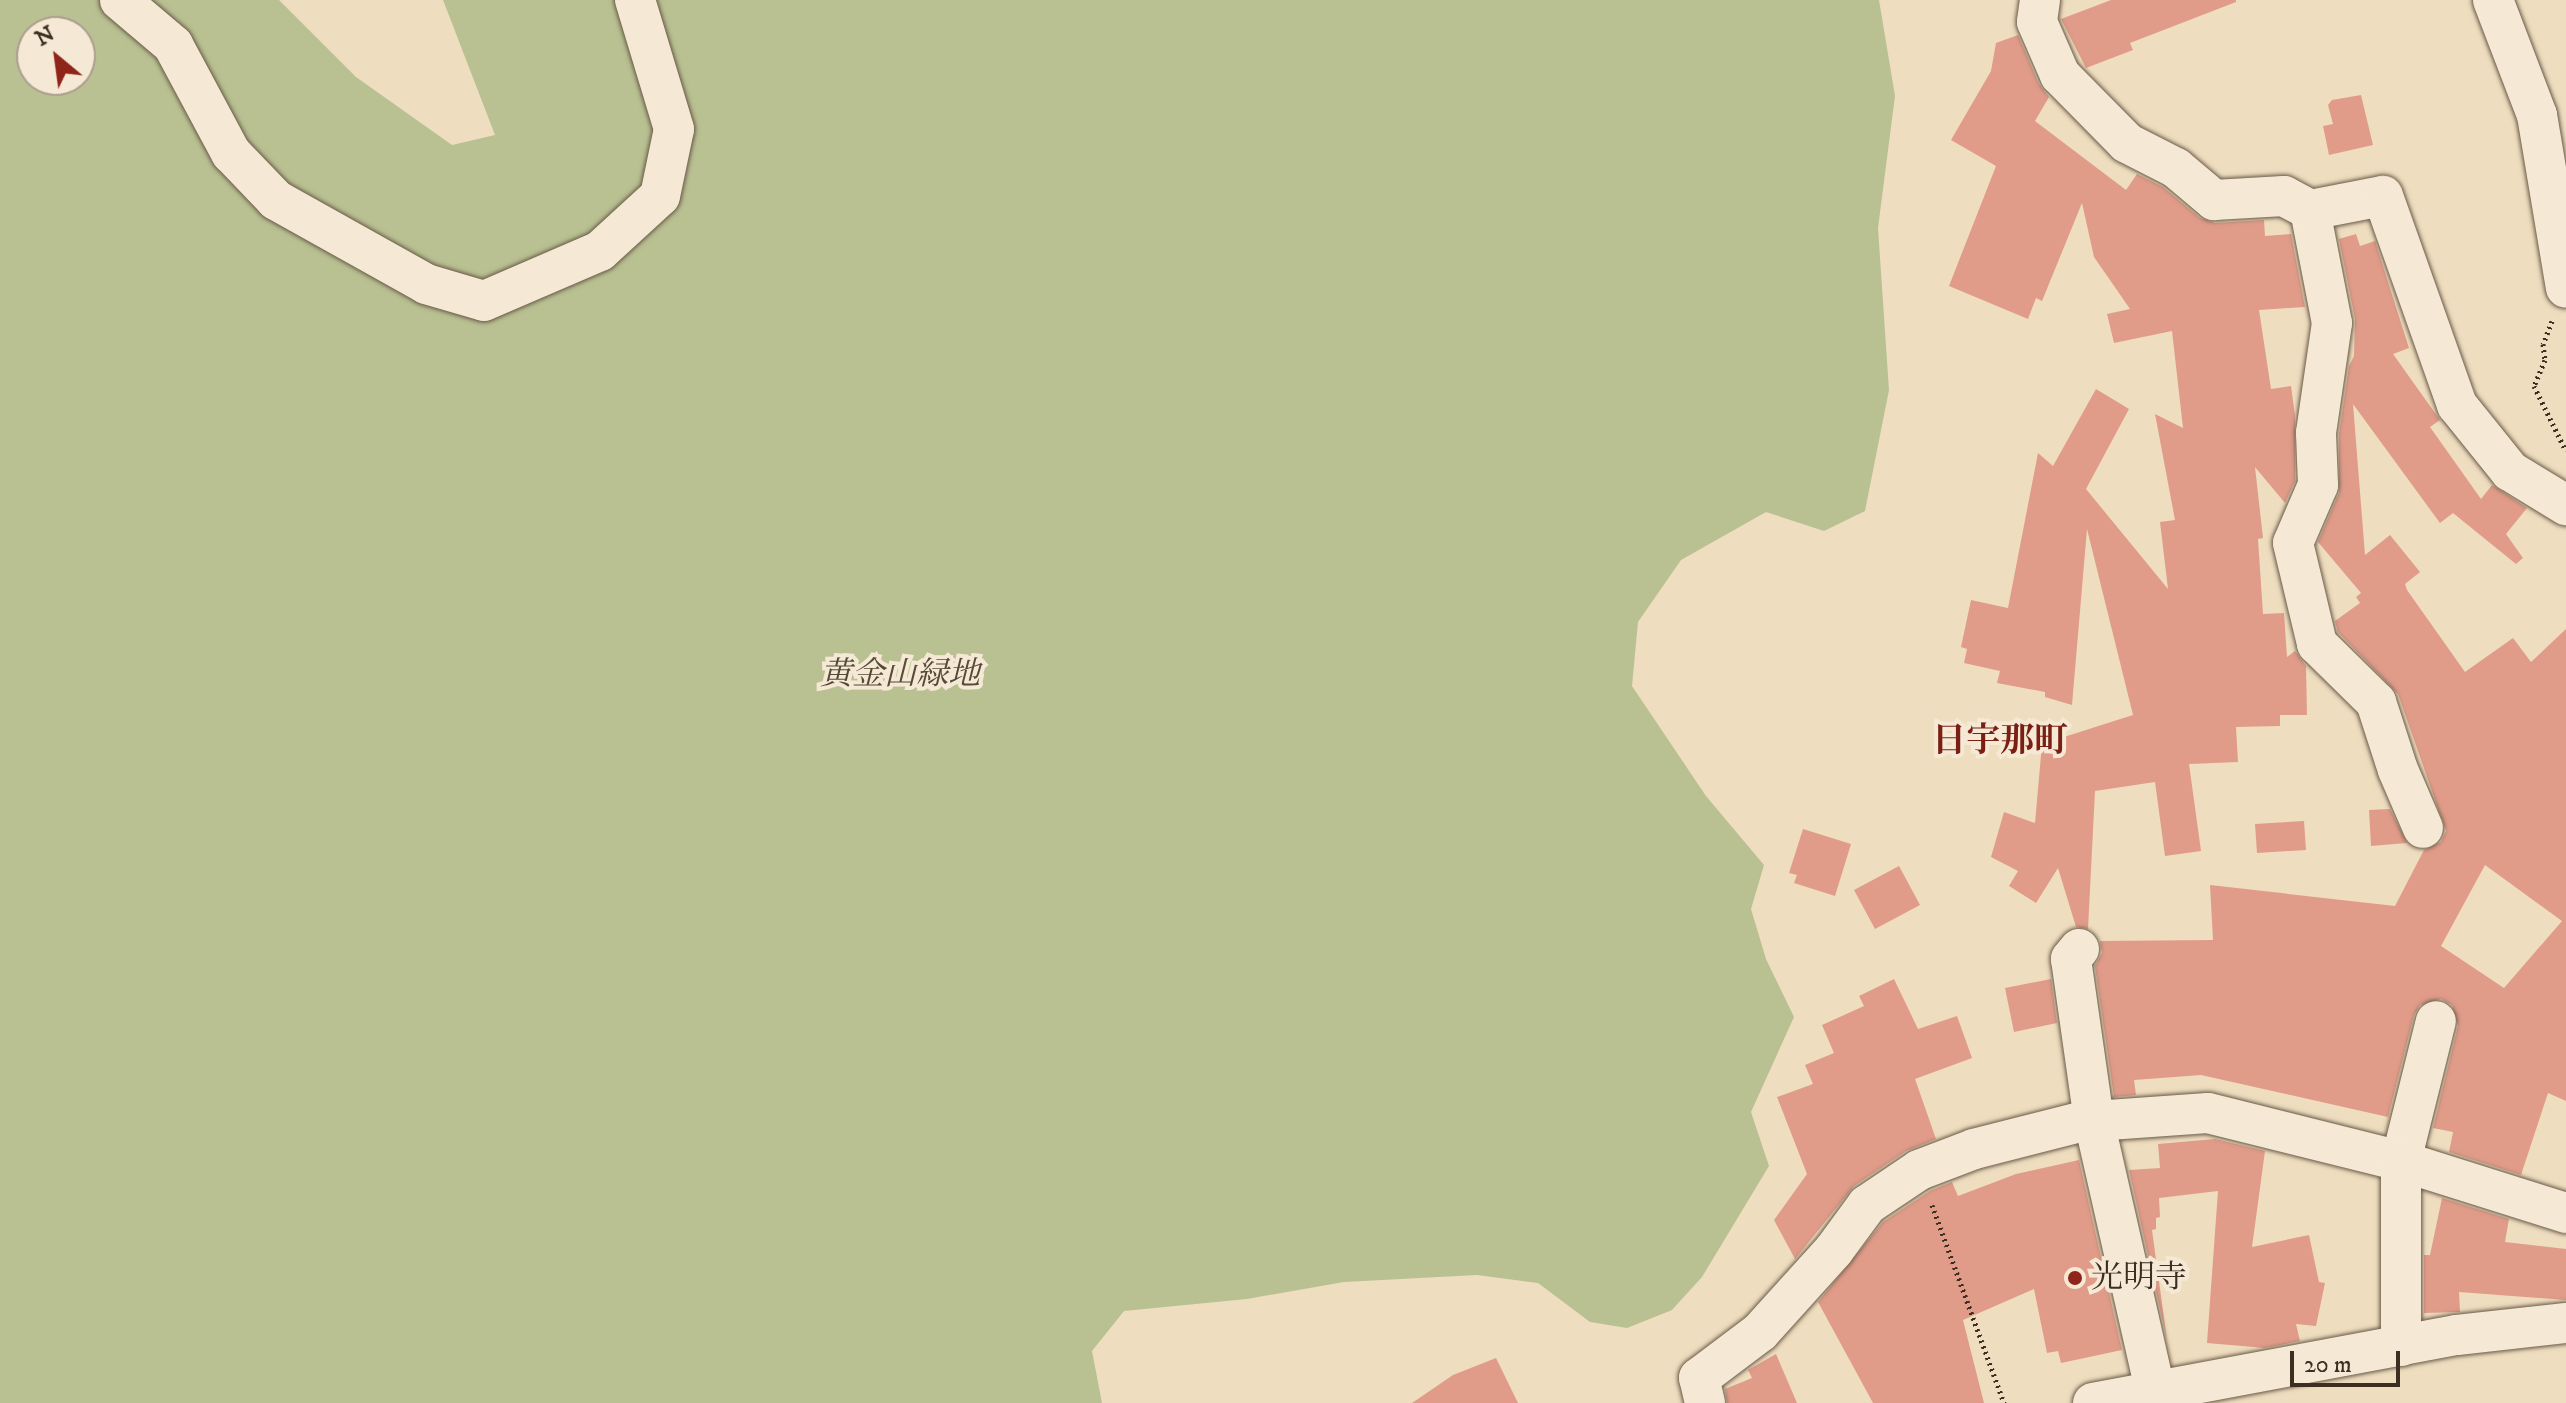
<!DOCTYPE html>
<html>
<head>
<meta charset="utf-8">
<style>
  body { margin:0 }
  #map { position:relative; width:2566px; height:1403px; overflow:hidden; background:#efddbf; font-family:"IM FELL DW Pica","Noto Serif JP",serif }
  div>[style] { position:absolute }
  .green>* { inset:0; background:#b9c192 }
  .building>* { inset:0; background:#e09c89 }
  .path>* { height:5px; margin-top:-2.5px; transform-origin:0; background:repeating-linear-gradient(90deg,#3c2e20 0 2px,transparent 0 6px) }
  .roads { filter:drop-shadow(0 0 2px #695a48) drop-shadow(0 0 2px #695a48) }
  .minor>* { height:40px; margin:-20px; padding:0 20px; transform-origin:20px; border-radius:20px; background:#f5e9d5 }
  .dots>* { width:22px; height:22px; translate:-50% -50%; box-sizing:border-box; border:4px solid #f5e9d5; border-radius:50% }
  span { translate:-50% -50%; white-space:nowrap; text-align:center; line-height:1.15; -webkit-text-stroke:8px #f5e9d5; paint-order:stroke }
  .park-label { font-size:32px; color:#554b37; font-style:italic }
  .poi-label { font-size:32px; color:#3c2e20 }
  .left { translate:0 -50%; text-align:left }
  .neighbourhood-label { font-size:34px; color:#7a1f14; font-weight:700 }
  .north { position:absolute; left:16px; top:16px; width:80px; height:80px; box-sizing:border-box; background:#f5e9d5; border:2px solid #ab9e8d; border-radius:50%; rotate:331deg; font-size:22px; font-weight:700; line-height:32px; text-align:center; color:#3c2e20 }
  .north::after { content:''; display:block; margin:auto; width:28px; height:36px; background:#8f2418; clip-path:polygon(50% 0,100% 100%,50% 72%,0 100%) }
  .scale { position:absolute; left:2290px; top:1351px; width:110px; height:36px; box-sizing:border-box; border:4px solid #3c2e20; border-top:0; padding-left:10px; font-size:24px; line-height:28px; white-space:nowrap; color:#3c2e20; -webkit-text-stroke:6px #f5e9d5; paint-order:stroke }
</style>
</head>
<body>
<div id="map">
  <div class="green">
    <i style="clip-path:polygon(evenodd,0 0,279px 0,356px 77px,452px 145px,495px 135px,443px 0,1879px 0,1895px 96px,1878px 228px,1889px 390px,1865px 511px,1824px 531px,1766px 512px,1681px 560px,1638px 622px,1632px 686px,1706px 796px,1764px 865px,1751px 909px,1766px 959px,1794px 1017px,1751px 1112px,1769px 1166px,1702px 1277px,1672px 1310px,1627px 1328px,1590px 1322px,1538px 1283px,1477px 1275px,1344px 1282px,1247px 1299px,1124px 1311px,1092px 1351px,1102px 1403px,0 1403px,0 0,32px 32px,80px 32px,80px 80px,32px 80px,32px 32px)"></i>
  </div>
  <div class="building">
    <i style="clip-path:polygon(2111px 0,2236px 0,2236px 2px,2130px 43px,2133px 50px,2086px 68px,2061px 19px)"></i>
    <i style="clip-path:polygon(2018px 35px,2039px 84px,2049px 97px,2035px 121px,2126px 190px,2137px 174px,2163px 187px,2200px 218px,2215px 223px,2264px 220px,2265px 236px,2291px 234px,2305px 307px,2259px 310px,2271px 389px,2291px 386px,2295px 416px,2295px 481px,2285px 503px,2255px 467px,2263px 538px,2258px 539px,2263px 614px,2284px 613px,2287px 657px,2295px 651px,2306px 666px,2307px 715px,2280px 715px,2280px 726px,2236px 727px,2238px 762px,2189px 764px,2201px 851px,2165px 856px,2155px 782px,2095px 791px,2088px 929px,2076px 927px,2058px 868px,2036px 903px,2009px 886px,2018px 871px,1991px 857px,2004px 812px,2035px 823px,2042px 744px,2133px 715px,2087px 529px,2072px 705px,2045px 697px,2045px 692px,1997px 683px,2000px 671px,1964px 663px,1967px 649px,1961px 647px,1971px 600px,2008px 608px,2038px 453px,2053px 466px,2096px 389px,2129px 409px,2086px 489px,2168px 589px,2160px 522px,2175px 520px,2155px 414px,2183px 428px,2172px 331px,2114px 343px,2107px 314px,2130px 309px,2094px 257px,2082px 203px,2042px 301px,2036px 298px,2028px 319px,1949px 286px,1996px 166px,1951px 140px,1991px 71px,1996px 43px)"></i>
    <i style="clip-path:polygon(2361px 95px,2373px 145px,2329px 155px,2323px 126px,2333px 124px,2328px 105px,2332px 100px)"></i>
    <i style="clip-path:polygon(evenodd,2356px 234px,2360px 246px,2375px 241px,2409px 348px,2393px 354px,2440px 420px,2430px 427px,2481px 499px,2492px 485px,2527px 508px,2506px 534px,2523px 558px,2516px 564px,2453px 513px,2440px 523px,2353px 404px,2365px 555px,2390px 535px,2420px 572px,2405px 584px,2407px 590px,2465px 672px,2513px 638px,2531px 662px,2566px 629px,2566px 1101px,2548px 1093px,2521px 1175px,2449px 1152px,2453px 1132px,2433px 1128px,2458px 1026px,2452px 1005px,2441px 999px,2420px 1005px,2414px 1015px,2388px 1117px,2201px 1075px,2134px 1080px,2136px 1095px,2114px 1097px,2095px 966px,2102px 953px,2100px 941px,2213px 940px,2210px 885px,2395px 906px,2424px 850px,2441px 842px,2446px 831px,2398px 694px,2338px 632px,2335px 621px,2360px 603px,2356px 597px,2361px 593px,2318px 542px,2339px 493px,2339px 434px,2349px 366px,2354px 356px,2355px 319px,2339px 239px,2356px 234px,2485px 865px,2562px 921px,2504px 988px,2441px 946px,2485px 865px)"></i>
    <i style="clip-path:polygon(2390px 809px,2407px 843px,2371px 846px,2369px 810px)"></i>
    <i style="clip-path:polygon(2304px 821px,2306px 850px,2257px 853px,2255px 824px)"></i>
    <i style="clip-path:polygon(1803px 829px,1851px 844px,1835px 896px,1794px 883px,1797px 875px,1789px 873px)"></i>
    <i style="clip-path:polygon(1899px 866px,1920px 905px,1875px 929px,1854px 890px)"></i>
    <i style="clip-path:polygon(1894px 979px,1918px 1029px,1957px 1016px,1972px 1058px,1915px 1079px,1936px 1139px,1906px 1151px,1854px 1186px,1795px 1259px,1774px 1220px,1807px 1174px,1777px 1097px,1813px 1084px,1805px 1065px,1834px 1053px,1822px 1025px,1864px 1006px,1859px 996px)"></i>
    <i style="clip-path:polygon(2051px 979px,2057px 1023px,2014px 1032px,2005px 988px)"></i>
    <i style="clip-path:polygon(2215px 1139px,2265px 1151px,2252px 1247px,2309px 1235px,2319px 1282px,2325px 1283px,2316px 1326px,2296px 1324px,2300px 1341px,2265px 1348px,2207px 1343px,2218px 1191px,2159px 1198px,2160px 1217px,2156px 1218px,2156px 1229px,2152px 1230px,2167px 1340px,2129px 1170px,2160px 1168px,2158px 1144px)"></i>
    <i style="clip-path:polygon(2079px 1160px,2122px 1350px,2061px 1363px,2058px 1351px,2047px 1353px,2034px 1289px,1963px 1320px,1984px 1403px,1873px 1403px,1818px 1302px,1883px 1222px,1930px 1191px,1952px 1182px,1958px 1196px,2016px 1174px)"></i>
    <i style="clip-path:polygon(2442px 1198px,2509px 1219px,2505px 1242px,2566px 1249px,2566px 1300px,2459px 1292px,2460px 1312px,2424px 1313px,2424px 1255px,2430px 1255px)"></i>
    <i style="clip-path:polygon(1776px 1354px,1797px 1403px,1727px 1403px,1725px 1389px,1752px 1378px,1748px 1370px)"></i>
    <i style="clip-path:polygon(1496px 1358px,1518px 1403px,1412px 1403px,1453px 1375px)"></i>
  </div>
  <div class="path">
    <i style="left:2552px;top:321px;width:25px;rotate:111deg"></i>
    <i style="left:2543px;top:344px;width:16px;rotate:83deg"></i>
    <i style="left:2545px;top:360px;width:28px;rotate:113deg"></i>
    <i style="left:2534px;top:386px;width:72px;rotate:63.8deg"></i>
    <i style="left:1932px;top:1205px;width:211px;rotate:70deg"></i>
  </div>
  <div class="roads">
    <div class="minor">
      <i style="left:120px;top:0;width:70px;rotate:40.3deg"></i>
      <i style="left:173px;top:45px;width:123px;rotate:61.8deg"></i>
      <i style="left:231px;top:153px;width:65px;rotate:46.2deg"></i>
      <i style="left:276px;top:200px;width:172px;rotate:29.2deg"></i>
      <i style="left:426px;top:284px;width:60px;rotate:16.3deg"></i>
      <i style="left:484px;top:301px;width:126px;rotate:-23.3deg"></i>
      <i style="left:600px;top:251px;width:81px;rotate:-42.5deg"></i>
      <i style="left:660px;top:196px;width:68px;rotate:-78.2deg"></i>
      <i style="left:674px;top:129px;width:135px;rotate:-106.8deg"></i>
      <i style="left:2040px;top:0;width:22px;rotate:98deg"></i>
      <i style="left:2037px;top:22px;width:58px;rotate:66.5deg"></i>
      <i style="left:2060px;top:75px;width:95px;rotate:45.4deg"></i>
      <i style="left:2127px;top:143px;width:55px;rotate:27deg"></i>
      <i style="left:2176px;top:168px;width:50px;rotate:40.1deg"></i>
      <i style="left:2214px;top:200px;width:70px;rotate:-3.3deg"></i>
      <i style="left:2284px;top:196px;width:30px;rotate:28deg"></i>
      <i style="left:2310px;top:210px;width:115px;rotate:79deg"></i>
      <i style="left:2332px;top:323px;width:111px;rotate:98.3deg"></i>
      <i style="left:2316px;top:433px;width:52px;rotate:87.8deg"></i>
      <i style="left:2318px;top:485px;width:63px;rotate:113.3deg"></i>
      <i style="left:2293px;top:543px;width:104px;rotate:76.6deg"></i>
      <i style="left:2317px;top:644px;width:83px;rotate:44.5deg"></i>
      <i style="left:2376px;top:702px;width:71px;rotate:72.1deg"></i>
      <i style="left:2398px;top:770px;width:63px;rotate:66.7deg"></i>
      <i style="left:2493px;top:0;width:123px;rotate:69.1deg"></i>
      <i style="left:2537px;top:115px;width:175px;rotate:80.5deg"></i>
      <i style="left:2310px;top:210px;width:74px;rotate:-10.9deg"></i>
      <i style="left:2383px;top:196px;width:222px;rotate:70.5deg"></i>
      <i style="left:2457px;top:405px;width:85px;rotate:51.2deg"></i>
      <i style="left:2510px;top:471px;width:66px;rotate:31.3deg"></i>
      <i style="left:2079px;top:949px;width:13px;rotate:129deg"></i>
      <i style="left:2071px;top:959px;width:164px;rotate:81.9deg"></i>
      <i style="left:2094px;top:1121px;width:276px;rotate:77.2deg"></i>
      <i style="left:2401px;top:1346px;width:185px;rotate:-90deg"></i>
      <i style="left:2401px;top:1161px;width:144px;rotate:-76deg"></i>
      <i style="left:1705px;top:1403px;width:26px;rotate:-103deg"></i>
      <i style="left:1699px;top:1378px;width:76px;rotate:-37deg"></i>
      <i style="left:1760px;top:1332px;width:110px;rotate:-47.9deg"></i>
      <i style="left:1834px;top:1250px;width:56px;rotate:-53.7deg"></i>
      <i style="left:1867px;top:1205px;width:63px;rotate:-33.9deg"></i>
      <i style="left:1919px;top:1170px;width:59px;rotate:-20.9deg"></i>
      <i style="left:1974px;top:1149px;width:109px;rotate:-14.3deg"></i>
      <i style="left:2080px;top:1122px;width:128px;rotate:-4deg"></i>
      <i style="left:2208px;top:1113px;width:199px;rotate:14deg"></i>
      <i style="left:2401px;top:1161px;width:173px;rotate:17.5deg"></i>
      <i style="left:2093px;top:1403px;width:370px;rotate:-10.6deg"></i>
      <i style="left:2457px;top:1335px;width:110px;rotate:-6.3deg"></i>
    </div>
  </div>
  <div class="dots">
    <i style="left:2075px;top:1278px;background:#8f2418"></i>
  </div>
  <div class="park-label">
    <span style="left:900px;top:675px">黄金山緑地</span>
  </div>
  <div class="poi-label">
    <span class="left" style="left:2091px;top:1278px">光明寺</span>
  </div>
  <div class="neighbourhood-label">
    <span style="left:2000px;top:742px">日宇那町</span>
  </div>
  <div class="north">N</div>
  <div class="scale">20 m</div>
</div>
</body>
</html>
